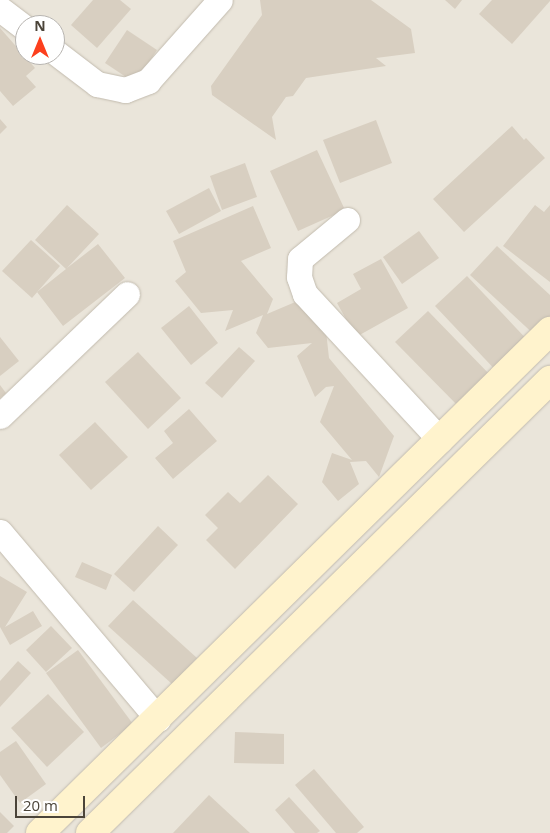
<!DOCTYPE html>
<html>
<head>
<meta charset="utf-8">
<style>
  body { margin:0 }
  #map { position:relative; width:550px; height:833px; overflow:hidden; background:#f6f3ec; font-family:"Open Sans",sans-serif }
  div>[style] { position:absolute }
  .residential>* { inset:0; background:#eae5da }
  .building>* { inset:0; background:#d8cfc1 }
  .roads { filter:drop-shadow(0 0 1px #c2bbae) drop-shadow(0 0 1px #c2bbae) }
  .street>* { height:25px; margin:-12.5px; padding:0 12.5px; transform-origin:12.5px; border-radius:12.5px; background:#fff }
  .secondary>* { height:28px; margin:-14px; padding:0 14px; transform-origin:14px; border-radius:14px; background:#fff3cd }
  span { translate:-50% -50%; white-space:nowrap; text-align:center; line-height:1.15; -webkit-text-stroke:5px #fff; paint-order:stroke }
  .north { position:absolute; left:15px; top:15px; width:50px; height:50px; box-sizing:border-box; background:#fff; border:1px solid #b7b4b0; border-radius:50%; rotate:0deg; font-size:14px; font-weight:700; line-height:20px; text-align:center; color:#4b4439 }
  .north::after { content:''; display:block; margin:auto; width:18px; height:22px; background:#fc3f1d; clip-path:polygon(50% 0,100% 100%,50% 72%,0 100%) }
  .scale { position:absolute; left:15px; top:796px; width:70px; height:22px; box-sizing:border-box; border:2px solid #4b4439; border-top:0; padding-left:6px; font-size:15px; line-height:18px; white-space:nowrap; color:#4b4439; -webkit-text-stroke:4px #fff; paint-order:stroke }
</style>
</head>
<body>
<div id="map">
  <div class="residential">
    <i style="clip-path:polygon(evenodd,0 0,550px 0,550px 833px,0 833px,0 0,25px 25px,55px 25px,55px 55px,25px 55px,25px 25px)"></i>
  </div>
  <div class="building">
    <i style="clip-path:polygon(93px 0,120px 0,131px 9px,97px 48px,71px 25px)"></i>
    <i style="clip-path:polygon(260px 0,371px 0,411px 29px,415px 53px,376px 58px,386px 66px,306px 78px,293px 96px,286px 97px,272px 117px,276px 140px,212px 95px,211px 86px,262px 15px)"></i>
    <i style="clip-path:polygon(445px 0,462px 0,455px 9px)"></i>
    <i style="clip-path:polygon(492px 0,550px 0,550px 1px,512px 44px,479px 14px)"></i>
    <i style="clip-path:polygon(0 28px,35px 68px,26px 76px,36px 87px,13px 106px,0 91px)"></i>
    <i style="clip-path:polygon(127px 30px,157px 50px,135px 83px,105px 63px)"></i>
    <i style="clip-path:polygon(0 119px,7px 127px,0 134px)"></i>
    <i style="clip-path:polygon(376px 120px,392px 163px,340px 183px,323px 140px)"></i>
    <i style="clip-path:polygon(512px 126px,524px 140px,526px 138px,545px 158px,464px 232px,433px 199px)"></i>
    <i style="clip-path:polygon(317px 150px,345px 210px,298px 231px,270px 171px)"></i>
    <i style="clip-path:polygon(245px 163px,257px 197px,222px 210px,210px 176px)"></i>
    <i style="clip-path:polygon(209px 188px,221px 211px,179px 234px,166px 211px)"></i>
    <i style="clip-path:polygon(67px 205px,99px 234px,67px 268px,98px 244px,125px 278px,63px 326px,37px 292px,66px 269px,35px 240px)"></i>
    <i style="clip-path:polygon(535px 205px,544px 212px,550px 205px,550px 282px,503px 246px)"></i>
    <i style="clip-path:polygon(253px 206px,271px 248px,241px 261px,273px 299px,267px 314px,300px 300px,326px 331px,329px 358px,394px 436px,379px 477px,366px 461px,350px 462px,359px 484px,338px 501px,322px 482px,332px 453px,352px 460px,320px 422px,334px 386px,326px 387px,315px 397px,297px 356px,312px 343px,268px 348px,256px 333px,263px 315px,225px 331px,233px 310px,201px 313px,175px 281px,186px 272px,173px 241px)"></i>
    <i style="clip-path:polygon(419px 231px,439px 258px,402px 284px,383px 257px)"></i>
    <i style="clip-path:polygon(31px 240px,60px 266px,32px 298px,2px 271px)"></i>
    <i style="clip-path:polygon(497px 246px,550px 295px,550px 327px,539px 339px,470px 275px)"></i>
    <i style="clip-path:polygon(381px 259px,408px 308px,356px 337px,337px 303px,361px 289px,353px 274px)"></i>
    <i style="clip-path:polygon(467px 276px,533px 346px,501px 376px,435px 306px)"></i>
    <i style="clip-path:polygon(189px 306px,218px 343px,191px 365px,161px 328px)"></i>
    <i style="clip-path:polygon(428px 311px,494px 379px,462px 410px,395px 342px)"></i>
    <i style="clip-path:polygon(0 337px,19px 361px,0 376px)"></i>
    <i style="clip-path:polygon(239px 347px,255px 361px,222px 398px,205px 383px)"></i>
    <i style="clip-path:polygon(138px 352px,181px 398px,148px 429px,105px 382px)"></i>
    <i style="clip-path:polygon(0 385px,6px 393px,0 398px)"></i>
    <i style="clip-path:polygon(189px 409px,217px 441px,173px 479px,155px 458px,173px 443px,164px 431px)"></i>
    <i style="clip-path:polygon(95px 422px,128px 457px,91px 490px,59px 455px)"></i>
    <i style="clip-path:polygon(268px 475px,298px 504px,235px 569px,206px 540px,218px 528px,205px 515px,228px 492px,240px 503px)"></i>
    <i style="clip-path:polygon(158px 526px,178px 545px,134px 592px,114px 574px)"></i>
    <i style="clip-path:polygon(82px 562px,112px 575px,106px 590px,75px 577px)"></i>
    <i style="clip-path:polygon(0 576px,27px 592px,5px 627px,33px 611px,42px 626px,10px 645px,0 627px)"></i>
    <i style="clip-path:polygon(133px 600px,197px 658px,172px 684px,108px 626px)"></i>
    <i style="clip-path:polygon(51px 626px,72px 648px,46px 672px,26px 650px)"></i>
    <i style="clip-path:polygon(78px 650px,133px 724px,101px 748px,46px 673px)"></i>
    <i style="clip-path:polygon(18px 661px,31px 673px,0 707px,0 681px)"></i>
    <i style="clip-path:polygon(48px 694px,84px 732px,47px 767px,11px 728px)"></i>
    <i style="clip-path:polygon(235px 732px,284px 734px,284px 764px,234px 763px)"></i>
    <i style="clip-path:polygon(16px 741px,46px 784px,20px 803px,0 775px,0 752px)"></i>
    <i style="clip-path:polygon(314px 769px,364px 827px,357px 833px,336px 833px,295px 785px)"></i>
    <i style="clip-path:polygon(209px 795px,250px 833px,173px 833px)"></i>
    <i style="clip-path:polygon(289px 797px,320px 831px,317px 833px,295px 833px,275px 810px)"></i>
    <i style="clip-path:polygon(0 812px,14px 826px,7px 833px,0 833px)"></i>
  </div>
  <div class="roads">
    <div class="street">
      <i style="left:0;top:9px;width:31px;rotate:37deg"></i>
      <i style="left:55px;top:52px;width:53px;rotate:37.3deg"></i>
      <i style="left:97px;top:84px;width:29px;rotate:12deg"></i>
      <i style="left:125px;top:90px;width:25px;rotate:-21deg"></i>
      <i style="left:148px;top:81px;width:108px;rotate:-48.4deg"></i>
      <i style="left:347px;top:220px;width:61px;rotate:140.3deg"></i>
      <i style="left:300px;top:259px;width:18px;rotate:93deg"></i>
      <i style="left:299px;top:277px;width:18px;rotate:71deg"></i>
      <i style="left:305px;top:294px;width:199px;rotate:47.2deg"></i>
      <i style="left:0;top:416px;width:176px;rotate:-43.8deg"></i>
      <i style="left:0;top:532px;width:245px;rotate:49.8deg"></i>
    </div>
    <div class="secondary">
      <i style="left:40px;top:833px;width:716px;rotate:-44.55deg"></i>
      <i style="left:90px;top:833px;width:646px;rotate:-44.56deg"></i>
    </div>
  </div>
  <div class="north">N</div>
  <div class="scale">20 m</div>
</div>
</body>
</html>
